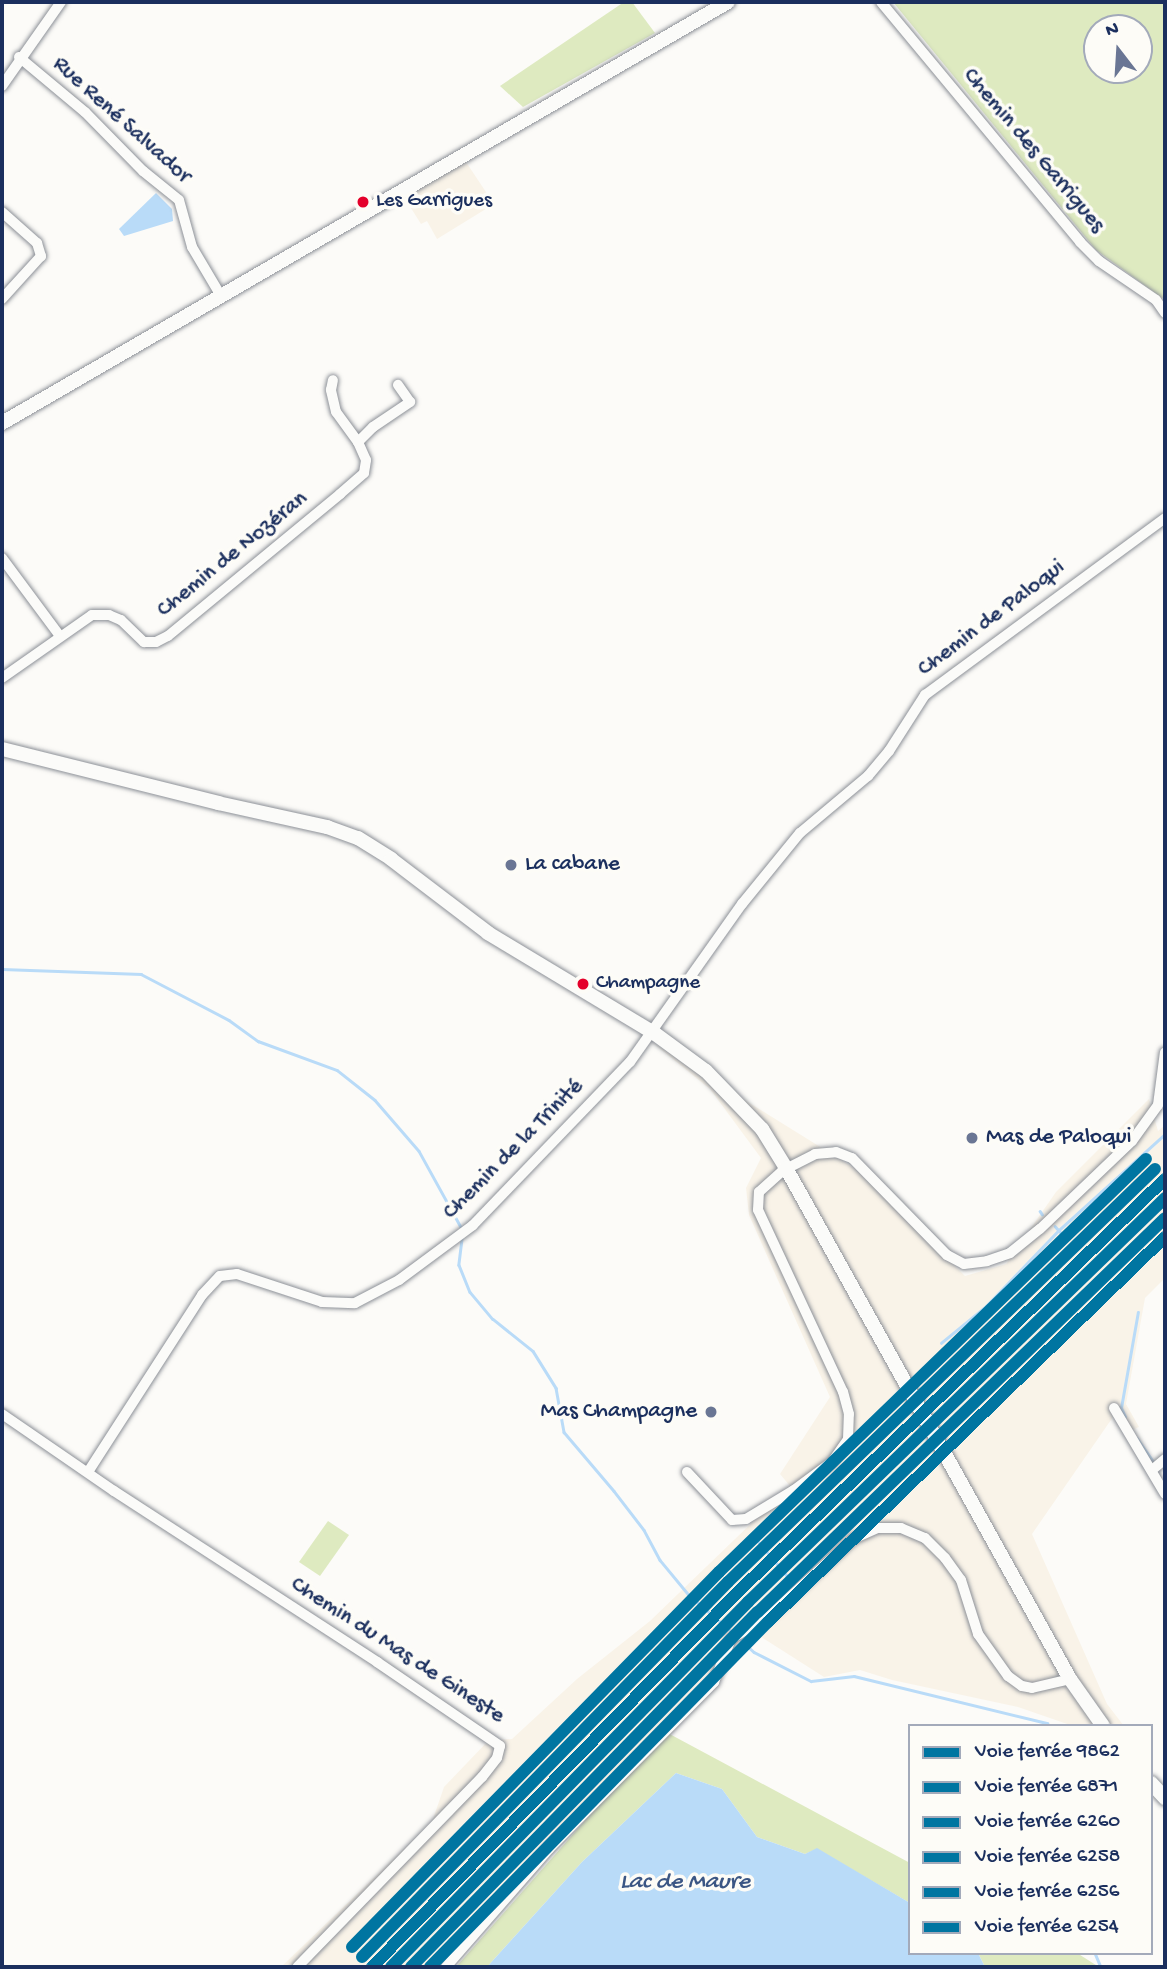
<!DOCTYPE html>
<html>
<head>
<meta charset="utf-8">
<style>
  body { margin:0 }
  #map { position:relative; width:1167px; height:1969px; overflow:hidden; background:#fcfbf8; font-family:"Gochi Hand",sans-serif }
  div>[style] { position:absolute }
  .built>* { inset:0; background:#f9f3e8 }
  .green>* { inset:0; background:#deeac0 }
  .water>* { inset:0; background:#b9dbf8 }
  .stream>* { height:2.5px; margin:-1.25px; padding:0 1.25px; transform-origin:1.25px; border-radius:1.25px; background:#b9dbf8 }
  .roads { filter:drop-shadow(0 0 2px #8c9097) drop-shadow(0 0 2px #8c9097) }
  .street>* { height:10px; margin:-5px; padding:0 5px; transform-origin:5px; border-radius:5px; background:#fbfbf9 }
  .secondary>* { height:14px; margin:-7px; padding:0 7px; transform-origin:7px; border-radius:7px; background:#fbfbf9 }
  .rail-1>* { height:12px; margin:-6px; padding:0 6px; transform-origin:6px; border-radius:6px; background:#0075a1 }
  .rail-2>* { height:12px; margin:-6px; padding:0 6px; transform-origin:6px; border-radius:6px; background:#0075a1 }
  .rail-3>* { height:12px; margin:-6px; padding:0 6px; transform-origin:6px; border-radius:6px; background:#0075a1 }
  .rail-4>* { height:12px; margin:-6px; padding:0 6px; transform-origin:6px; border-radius:6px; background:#0075a1 }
  .rail-5>* { height:12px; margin:-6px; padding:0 6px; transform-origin:6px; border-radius:6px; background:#0075a1 }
  .rail-6>* { height:12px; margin:-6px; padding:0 6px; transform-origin:6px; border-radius:6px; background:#0075a1 }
  .dots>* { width:19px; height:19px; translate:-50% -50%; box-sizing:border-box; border:4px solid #fdfcf7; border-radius:50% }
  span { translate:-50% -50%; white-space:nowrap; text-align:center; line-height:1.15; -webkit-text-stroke:7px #fdfcf7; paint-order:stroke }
  .bus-label { font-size:21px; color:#1b2f5e }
  .left { translate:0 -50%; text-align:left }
  .street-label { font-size:23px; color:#1b2f5e }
  .poi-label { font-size:23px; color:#1b2f5e }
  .right { translate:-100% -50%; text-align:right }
  .water-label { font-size:24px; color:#3b5684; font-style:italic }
  .frame { position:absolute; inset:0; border:4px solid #1b2f5e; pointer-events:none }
  .legend { position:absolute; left:908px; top:1724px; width:245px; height:231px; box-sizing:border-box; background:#fdfcf7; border:2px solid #a3aaba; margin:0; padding:9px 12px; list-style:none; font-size:21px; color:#1b2f5e }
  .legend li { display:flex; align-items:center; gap:14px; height:35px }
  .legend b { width:35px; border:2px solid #a3aaba }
  .north { position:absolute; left:1083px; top:14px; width:70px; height:70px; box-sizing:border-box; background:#fdfcf7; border:2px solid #a3aaba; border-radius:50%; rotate:343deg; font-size:19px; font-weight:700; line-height:28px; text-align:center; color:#1b2f5e }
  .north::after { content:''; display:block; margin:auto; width:24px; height:32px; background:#6a7694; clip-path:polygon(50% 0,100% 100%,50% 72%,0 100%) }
</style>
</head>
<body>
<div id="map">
  <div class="built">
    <i style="clip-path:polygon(464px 159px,494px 204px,437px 239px,427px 221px,421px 224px,404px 197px)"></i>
    <i style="clip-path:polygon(653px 1043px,859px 1171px,965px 1276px,1006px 1264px,1056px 1192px,1149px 1099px,1158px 1131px,1165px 1125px,1165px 1278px,1145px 1298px,1126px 1404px,1139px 1427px,1132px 1430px,1113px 1417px,1032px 1534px,1107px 1704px,1124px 1726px,1073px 1726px,1018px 1707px,892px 1680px,860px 1670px,824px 1677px,758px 1635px,541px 1845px,434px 1967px,281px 1967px,432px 1822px,444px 1787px,489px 1740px,512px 1739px,577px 1679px,650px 1621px,790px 1486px,780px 1474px,830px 1397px,749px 1215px,746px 1188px,761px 1158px,710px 1089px)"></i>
  </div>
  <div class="green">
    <i style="clip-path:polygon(624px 2px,632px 2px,655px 33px,523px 107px,500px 86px)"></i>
    <i style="clip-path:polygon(evenodd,893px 2px,1165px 2px,1165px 300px,1096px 250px,893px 2px,1097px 28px,1139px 28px,1139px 70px,1097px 70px,1097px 28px)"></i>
    <i style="clip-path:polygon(328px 1521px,349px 1535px,320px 1576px,299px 1562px)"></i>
    <i style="clip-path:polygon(664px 1731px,910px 1863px,910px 1903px,817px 1849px,805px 1854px,757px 1837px,722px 1789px,676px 1773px,582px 1862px,487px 1967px,456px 1967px)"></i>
    <i style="clip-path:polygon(978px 1953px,1077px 1953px,1099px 1967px,985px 1967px)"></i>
  </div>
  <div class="water">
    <i style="clip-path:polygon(156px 193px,172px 209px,173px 221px,124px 236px,119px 229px)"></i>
    <i style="clip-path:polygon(676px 1773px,722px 1789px,757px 1837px,805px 1854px,817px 1848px,910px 1903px,910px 1953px,978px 1953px,985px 1967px,487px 1967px,582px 1862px)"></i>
  </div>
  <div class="stream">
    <i style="left:2px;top:969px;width:139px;rotate:2.1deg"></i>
    <i style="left:141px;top:974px;width:99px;rotate:27.6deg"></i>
    <i style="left:229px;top:1020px;width:36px;rotate:36deg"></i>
    <i style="left:258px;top:1041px;width:84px;rotate:20.2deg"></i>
    <i style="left:337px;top:1070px;width:48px;rotate:38.3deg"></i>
    <i style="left:375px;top:1100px;width:67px;rotate:49.2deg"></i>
    <i style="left:419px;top:1151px;width:89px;rotate:61.1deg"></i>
    <i style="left:1040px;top:1211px;width:4px;rotate:56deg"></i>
    <i style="left:1055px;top:1226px;width:9px;rotate:49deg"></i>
    <i style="left:462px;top:1239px;width:26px;rotate:97deg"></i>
    <i style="left:459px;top:1265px;width:29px;rotate:68deg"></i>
    <i style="left:470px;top:1292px;width:35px;rotate:50deg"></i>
    <i style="left:493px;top:1319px;width:51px;rotate:38.7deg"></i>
    <i style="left:533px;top:1351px;width:44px;rotate:58.1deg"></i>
    <i style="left:556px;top:1388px;width:45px;rotate:79.7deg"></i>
    <i style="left:564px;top:1432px;width:77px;rotate:49.7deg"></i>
    <i style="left:614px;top:1491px;width:49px;rotate:52.4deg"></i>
    <i style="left:644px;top:1530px;width:34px;rotate:62deg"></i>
    <i style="left:660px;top:1560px;width:45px;rotate:50.4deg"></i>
    <i style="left:689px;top:1595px;width:57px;rotate:40.7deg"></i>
    <i style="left:941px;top:1343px;width:58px;rotate:-39.4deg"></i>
    <i style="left:986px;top:1306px;width:105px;rotate:-46.2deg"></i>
    <i style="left:1059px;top:1230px;width:143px;rotate:-42.2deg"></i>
    <i style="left:1125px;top:1417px;width:10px;rotate:-114deg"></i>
    <i style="left:1121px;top:1408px;width:97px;rotate:-80deg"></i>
    <i style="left:1137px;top:1438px;width:28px;rotate:55deg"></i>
    <i style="left:752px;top:1534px;width:65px;rotate:50deg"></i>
    <i style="left:740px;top:1639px;width:19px;rotate:43deg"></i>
    <i style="left:754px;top:1652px;width:64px;rotate:27deg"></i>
    <i style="left:811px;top:1681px;width:43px;rotate:-6.6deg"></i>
    <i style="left:854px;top:1676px;width:199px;rotate:13.7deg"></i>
    <i style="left:1047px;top:1723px;width:3px;rotate:72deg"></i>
    <i style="left:1095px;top:1953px;width:15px;rotate:67deg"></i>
  </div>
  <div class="roads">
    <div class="street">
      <i style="left:881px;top:2px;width:312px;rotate:50.3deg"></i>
      <i style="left:1080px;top:242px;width:27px;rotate:45deg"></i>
      <i style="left:1099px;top:261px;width:69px;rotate:34.4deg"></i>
      <i style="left:1156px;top:300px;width:16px;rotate:55deg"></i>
      <i style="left:19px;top:57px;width:86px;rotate:39.8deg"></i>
      <i style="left:85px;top:112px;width:83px;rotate:45.5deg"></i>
      <i style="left:143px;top:171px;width:46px;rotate:38.9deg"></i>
      <i style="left:179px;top:200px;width:49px;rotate:74.5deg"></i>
      <i style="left:192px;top:247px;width:57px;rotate:59.4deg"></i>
      <i style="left:2px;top:86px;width:103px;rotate:-54.9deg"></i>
      <i style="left:2px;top:212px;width:47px;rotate:41.5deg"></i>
      <i style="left:37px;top:243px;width:14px;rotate:73deg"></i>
      <i style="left:41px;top:256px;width:58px;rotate:132.2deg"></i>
      <i style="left:358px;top:442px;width:21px;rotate:-45deg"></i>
      <i style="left:373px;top:427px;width:45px;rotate:-34deg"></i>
      <i style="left:410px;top:402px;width:21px;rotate:-125deg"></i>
      <i style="left:2px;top:558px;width:97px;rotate:53.4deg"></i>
      <i style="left:2px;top:678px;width:110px;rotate:-35deg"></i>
      <i style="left:92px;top:615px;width:17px"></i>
      <i style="left:109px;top:615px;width:13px;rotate:23deg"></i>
      <i style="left:121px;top:620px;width:32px;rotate:44deg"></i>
      <i style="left:144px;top:642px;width:12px"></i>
      <i style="left:156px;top:642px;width:13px;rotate:-27deg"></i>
      <i style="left:168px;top:636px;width:223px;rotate:-39.5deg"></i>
      <i style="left:340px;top:494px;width:32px;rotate:-41deg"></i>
      <i style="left:364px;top:473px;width:13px;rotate:-81deg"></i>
      <i style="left:366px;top:460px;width:20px;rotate:-114deg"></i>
      <i style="left:358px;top:442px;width:37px;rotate:-126deg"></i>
      <i style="left:336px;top:412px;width:23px;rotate:-103deg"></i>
      <i style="left:331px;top:390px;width:10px;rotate:-79deg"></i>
      <i style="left:1114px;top:1408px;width:100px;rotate:59.3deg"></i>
      <i style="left:2px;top:1414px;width:136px;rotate:34.5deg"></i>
      <i style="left:114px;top:1491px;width:314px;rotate:33deg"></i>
      <i style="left:377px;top:1662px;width:149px;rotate:34.3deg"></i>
      <i style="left:500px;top:1746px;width:12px;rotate:104deg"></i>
      <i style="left:497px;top:1758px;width:24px;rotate:128deg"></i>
      <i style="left:482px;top:1777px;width:265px;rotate:134.2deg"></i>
      <i style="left:1152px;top:1470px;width:17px;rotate:-40deg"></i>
      <i style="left:88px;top:1472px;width:211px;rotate:-57.2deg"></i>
      <i style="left:202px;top:1295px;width:26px;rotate:-47deg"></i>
      <i style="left:220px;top:1276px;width:17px;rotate:-7deg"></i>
      <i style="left:237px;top:1274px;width:89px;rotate:18.2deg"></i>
      <i style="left:322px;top:1302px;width:33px;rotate:2deg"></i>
      <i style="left:355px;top:1303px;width:50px;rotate:-27.6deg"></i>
      <i style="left:399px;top:1280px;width:92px;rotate:-36.6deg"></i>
      <i style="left:473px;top:1225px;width:226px;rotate:-46.1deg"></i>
      <i style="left:630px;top:1062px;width:194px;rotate:-54.7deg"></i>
      <i style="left:742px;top:904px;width:92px;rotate:-50.8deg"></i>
      <i style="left:800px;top:833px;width:89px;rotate:-40deg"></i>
      <i style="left:868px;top:776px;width:33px;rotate:-50deg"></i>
      <i style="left:889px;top:751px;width:67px;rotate:-57.3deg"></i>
      <i style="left:925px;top:695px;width:298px;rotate:-36.4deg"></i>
      <i style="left:687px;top:1472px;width:66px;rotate:46.8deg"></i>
      <i style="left:732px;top:1520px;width:14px;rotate:-4deg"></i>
      <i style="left:746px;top:1519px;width:56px;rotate:-31.1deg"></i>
      <i style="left:794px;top:1490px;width:47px;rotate:-36.4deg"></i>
      <i style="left:832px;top:1462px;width:28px;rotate:-55deg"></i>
      <i style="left:848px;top:1439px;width:25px;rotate:-88deg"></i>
      <i style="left:849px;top:1414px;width:23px;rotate:-105deg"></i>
      <i style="left:843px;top:1392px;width:201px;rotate:-115deg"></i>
      <i style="left:758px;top:1210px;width:18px;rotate:-87deg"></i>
      <i style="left:759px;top:1192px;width:31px;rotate:-42deg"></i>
      <i style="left:782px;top:1171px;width:37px;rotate:-27deg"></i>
      <i style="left:815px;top:1154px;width:21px;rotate:-5deg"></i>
      <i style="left:836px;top:1152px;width:17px;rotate:21deg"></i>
      <i style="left:852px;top:1158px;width:136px;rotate:45.6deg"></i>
      <i style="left:947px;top:1255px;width:19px;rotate:28deg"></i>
      <i style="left:964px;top:1264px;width:23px;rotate:-7deg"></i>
      <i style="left:987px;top:1261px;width:24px;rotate:-19deg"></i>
      <i style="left:1010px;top:1253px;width:38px;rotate:-39deg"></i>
      <i style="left:1040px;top:1229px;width:127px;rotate:-43.7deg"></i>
      <i style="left:1132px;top:1141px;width:44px;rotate:-54.2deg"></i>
      <i style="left:1158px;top:1105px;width:53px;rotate:-82.5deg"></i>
      <i style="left:446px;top:1967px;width:157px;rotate:-48.9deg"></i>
      <i style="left:549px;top:1849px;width:235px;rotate:-45.3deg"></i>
      <i style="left:714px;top:1682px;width:46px;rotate:-68.4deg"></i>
      <i style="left:731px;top:1639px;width:43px;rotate:-30.7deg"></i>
      <i style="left:768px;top:1617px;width:115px;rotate:-42.5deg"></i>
      <i style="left:853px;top:1539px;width:27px;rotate:-24deg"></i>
      <i style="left:878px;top:1528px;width:23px"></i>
      <i style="left:901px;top:1528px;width:26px;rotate:23deg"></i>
      <i style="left:925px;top:1538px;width:28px;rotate:45deg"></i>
      <i style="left:945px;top:1558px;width:27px;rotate:54deg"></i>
      <i style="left:961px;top:1580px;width:57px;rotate:72.5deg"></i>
      <i style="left:978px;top:1634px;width:52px;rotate:54.5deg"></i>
      <i style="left:1008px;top:1676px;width:17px;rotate:36deg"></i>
      <i style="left:1022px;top:1686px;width:10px;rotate:11deg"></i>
      <i style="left:1032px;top:1688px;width:39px;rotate:-13deg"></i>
    </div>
    <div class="secondary">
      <i style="left:2px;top:423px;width:839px;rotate:-30.11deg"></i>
      <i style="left:2px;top:749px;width:223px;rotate:14deg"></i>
      <i style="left:218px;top:803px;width:112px;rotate:12.4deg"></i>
      <i style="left:327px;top:827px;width:33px;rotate:20deg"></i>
      <i style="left:358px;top:838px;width:39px;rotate:32deg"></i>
      <i style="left:391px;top:859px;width:122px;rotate:37.3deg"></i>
      <i style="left:488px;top:933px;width:194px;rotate:31.1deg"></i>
      <i style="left:654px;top:1033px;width:64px;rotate:36.2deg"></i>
      <i style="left:706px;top:1071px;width:81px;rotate:46deg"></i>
      <i style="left:762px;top:1129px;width:46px;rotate:58.4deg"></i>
      <i style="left:786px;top:1168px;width:585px;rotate:60.94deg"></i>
      <i style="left:1070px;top:1679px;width:57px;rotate:54.9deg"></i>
      <i style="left:1151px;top:1783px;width:21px;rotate:47deg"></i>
    </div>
  </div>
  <div class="rail-1">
    <i style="left:372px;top:1967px;width:524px;rotate:-45.7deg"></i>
    <i style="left:738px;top:1592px;width:594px;rotate:-44.05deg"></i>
  </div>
  <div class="rail-2">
    <i style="left:391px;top:1967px;width:511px;rotate:-45.63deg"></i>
    <i style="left:748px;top:1602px;width:581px;rotate:-44.09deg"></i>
  </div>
  <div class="rail-3">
    <i style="left:362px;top:1957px;width:524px;rotate:-45.7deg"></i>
    <i style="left:728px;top:1582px;width:594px;rotate:-44.05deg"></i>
  </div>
  <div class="rail-4">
    <i style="left:411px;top:1967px;width:496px;rotate:-45.7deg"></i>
    <i style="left:758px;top:1612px;width:566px;rotate:-44.07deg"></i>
  </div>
  <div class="rail-5">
    <i style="left:352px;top:1947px;width:525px;rotate:-45.62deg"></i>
    <i style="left:719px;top:1572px;width:594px;rotate:-44.05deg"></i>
  </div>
  <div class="rail-6">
    <i style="left:430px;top:1967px;width:483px;rotate:-45.6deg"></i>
    <i style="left:768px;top:1622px;width:553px;rotate:-44.12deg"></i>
  </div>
  <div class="dots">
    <i style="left:363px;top:202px;background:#e4002b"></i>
    <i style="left:511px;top:865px;background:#6a7694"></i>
    <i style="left:583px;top:984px;background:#e4002b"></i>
    <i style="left:972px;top:1138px;background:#6a7694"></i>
    <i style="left:711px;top:1412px;background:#6a7694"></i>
  </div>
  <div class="bus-label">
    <span class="left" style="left:376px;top:202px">Les Garrigues</span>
    <span class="left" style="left:596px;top:984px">Champagne</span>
  </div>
  <div class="street-label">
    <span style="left:121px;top:121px;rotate:42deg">Rue René Salvador</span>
    <span style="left:1033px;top:151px;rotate:50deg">Chemin des Garrigues</span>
    <span style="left:233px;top:555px;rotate:-39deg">Chemin de Nozéran</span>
    <span style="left:992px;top:619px;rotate:-37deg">Chemin de Paloqui</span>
    <span style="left:514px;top:1150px;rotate:-45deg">Chemin de la Trinité</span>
    <span style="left:397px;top:1651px;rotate:33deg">Chemin du Mas de Gineste</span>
  </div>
  <div class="poi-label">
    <span class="left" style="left:525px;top:865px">La cabane</span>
    <span class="left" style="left:986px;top:1138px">Mas de Paloqui</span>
    <span class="right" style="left:697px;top:1412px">Mas Champagne</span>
  </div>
  <div class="water-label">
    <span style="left:685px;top:1883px">Lac de Maure</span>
  </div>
  <div class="frame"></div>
  <ul class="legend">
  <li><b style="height:9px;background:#0075a1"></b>Voie ferrée 9862</li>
  <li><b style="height:9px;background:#0075a1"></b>Voie ferrée 6871</li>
  <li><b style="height:9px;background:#0075a1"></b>Voie ferrée 6260</li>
  <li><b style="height:9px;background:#0075a1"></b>Voie ferrée 6258</li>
  <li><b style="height:9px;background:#0075a1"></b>Voie ferrée 6256</li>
  <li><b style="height:9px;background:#0075a1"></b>Voie ferrée 6254</li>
  </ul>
  <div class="north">N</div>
</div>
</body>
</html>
